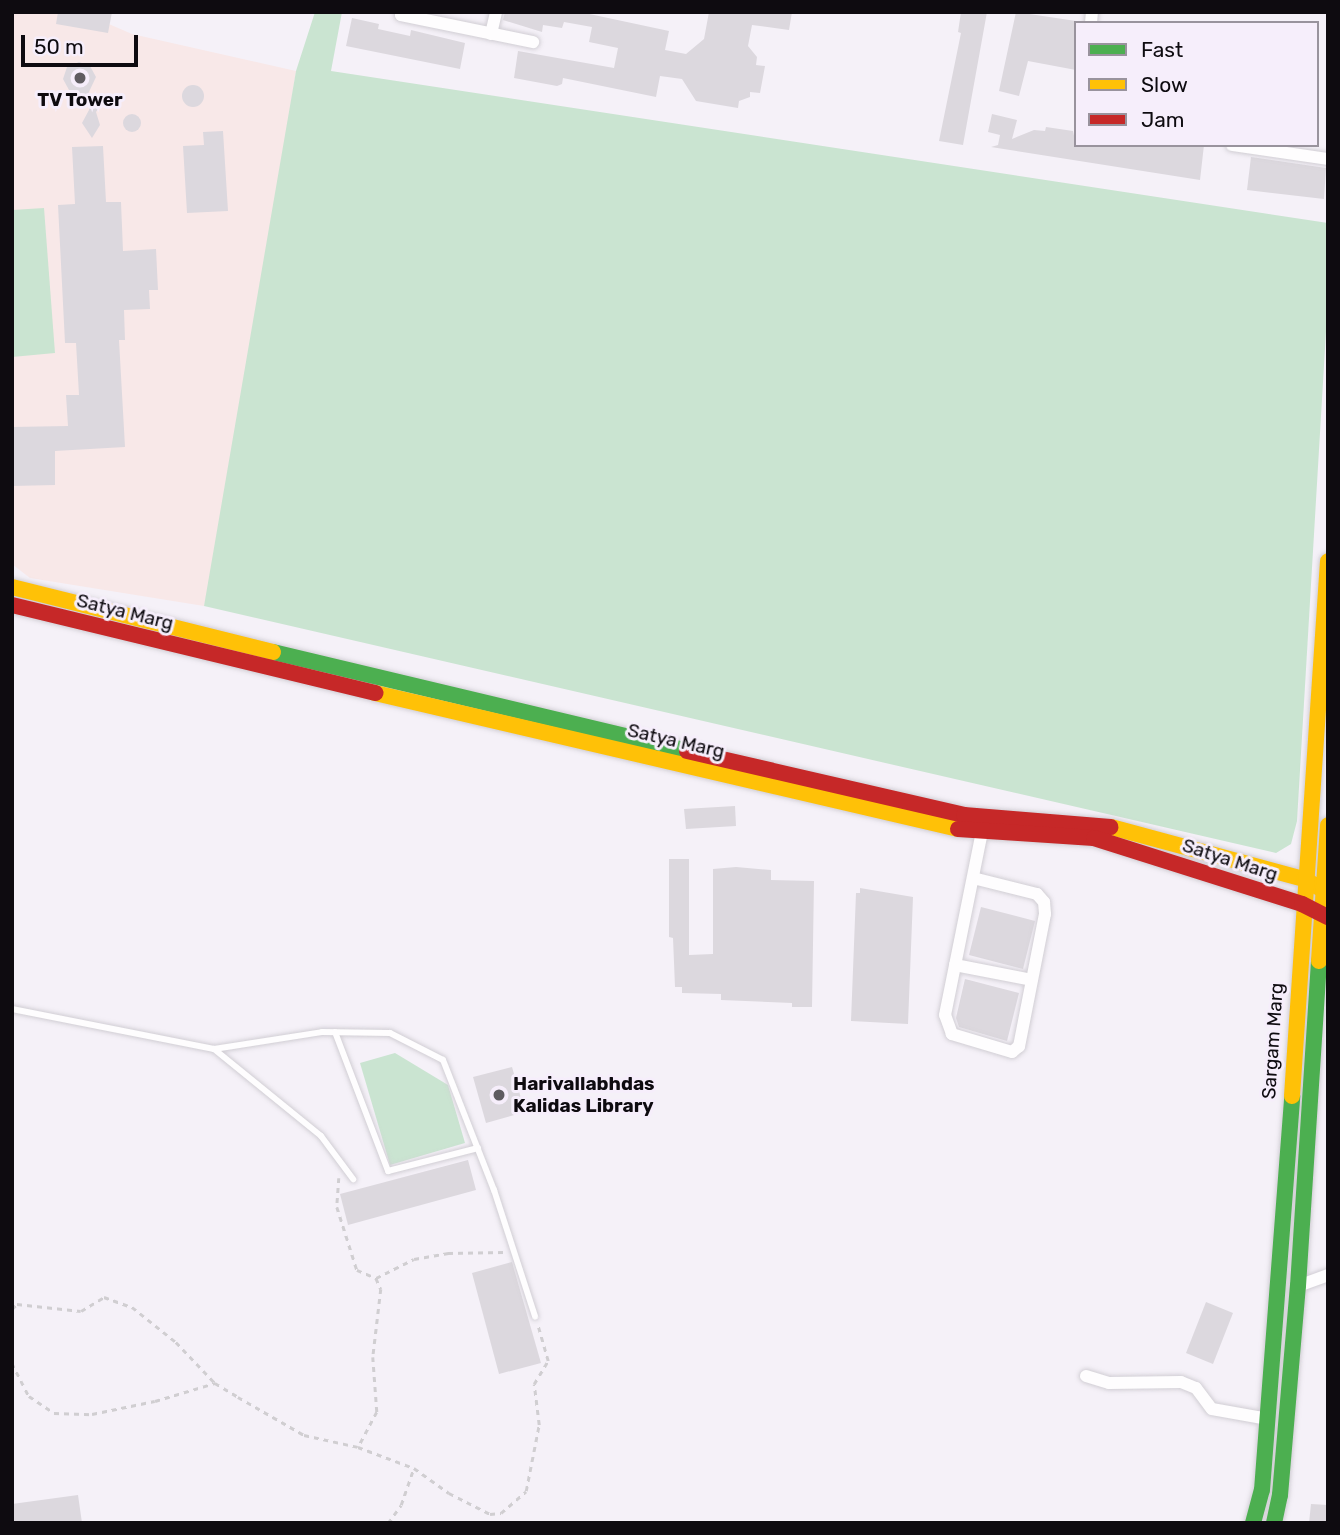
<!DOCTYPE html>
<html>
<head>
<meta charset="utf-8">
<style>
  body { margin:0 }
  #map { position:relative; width:1340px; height:1535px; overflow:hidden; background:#f5f1f8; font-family:Rubik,sans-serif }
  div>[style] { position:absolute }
  .commercial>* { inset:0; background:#f8e8e8 }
  .green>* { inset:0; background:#cae4d1 }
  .building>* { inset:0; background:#dcd8de }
  .round { border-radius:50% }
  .path>* { height:2.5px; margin-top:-1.25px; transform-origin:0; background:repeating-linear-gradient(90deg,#d0ced1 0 5px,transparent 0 10px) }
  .roads { filter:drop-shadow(0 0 2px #d1ced4) drop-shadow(0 0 2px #d1ced4) }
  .lane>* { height:6px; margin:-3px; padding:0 3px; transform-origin:3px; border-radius:3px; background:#fefdfe }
  .street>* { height:12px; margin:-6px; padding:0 6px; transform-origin:6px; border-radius:6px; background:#fefdfe }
  .fast>* { height:16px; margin:-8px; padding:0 8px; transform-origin:8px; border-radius:8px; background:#4caf50 }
  .slow>* { height:16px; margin:-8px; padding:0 8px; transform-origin:8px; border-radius:8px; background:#ffc107 }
  .jam>* { height:16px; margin:-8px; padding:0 8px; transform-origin:8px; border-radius:8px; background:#c62828 }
  .dots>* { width:19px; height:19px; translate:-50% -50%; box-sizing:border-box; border:4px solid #f6eefb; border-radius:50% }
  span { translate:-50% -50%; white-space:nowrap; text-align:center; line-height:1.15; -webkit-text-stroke:6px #f6eefb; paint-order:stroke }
  .poi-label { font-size:19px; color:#0e0b10; font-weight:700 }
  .left { translate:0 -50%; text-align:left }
  .street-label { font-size:19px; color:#0e0b10 }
  .frame { position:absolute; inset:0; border:14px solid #0e0b10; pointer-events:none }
  .legend { position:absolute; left:1074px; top:21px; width:245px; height:126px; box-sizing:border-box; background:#f6eefb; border:2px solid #99939d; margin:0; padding:9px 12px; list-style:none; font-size:21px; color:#0e0b10 }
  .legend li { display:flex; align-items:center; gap:14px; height:35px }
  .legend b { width:35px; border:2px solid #99939d }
  .scale { position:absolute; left:21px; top:35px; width:117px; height:32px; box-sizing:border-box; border:4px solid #0e0b10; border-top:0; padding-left:9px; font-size:21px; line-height:24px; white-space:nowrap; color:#0e0b10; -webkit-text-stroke:5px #f6eefb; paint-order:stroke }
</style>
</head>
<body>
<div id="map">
  <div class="commercial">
    <i style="clip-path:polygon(12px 12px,81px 12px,132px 34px,296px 71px,227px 503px,204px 606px,30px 578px,12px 564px)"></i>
  </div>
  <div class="green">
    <i style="clip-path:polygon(315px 12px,342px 12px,331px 71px,1328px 223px,1328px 298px,1297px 821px,1291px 844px,1276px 853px,204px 606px,296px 71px)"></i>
    <i style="clip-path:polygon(44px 208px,55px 353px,12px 357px,12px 210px)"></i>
    <i style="clip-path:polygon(395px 1053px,448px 1085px,465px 1143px,390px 1165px,360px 1063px)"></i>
  </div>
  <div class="building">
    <i style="clip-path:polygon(58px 12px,112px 12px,108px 33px,56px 24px)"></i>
    <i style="clip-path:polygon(505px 12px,580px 12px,669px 31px,665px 50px,686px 54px,704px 39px,709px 12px,792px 12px,789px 30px,752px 25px,748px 46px,757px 57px,756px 65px,765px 66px,760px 93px,750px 92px,750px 97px,739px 101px,738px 108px,696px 101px,682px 79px,660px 76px,656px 97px,563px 78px,562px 84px,557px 86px,514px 78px,518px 51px,614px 68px,618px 48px,589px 42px,592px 27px,564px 22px,562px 28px,543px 25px,542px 32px,503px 20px)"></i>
    <i style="clip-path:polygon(961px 12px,987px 12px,963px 145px,939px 141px,961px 33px,958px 32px)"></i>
    <i style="clip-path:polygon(1016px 12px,1076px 21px,1076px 70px,1028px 61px,1019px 96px,999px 91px)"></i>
    <i style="clip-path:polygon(352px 18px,379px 24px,378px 29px,410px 36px,411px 30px,465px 43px,460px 69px,346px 46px)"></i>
    <i style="clip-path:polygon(79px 62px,90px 66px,96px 77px,87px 96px,69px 90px,63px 79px,67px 67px)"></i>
    <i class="round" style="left:182px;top:85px;width:22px;height:22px"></i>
    <i style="clip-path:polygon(89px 94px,102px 103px,96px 112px,100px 125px,92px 138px,82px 123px,89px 110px)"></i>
    <i style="clip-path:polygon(992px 114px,1017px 120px,1012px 139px,1034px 130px,1045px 131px,1046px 127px,1073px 131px,1076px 145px,1204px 145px,1200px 180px,991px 147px,998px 145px,1000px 135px,988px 132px)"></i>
    <i class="round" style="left:123px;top:114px;width:18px;height:18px"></i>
    <i style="clip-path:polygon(223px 131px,228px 211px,187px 213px,183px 146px,204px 145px,203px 132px)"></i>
    <i style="clip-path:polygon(103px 146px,106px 202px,121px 202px,123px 251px,156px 249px,158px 290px,149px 290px,150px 309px,124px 310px,125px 340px,119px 340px,125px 447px,55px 451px,55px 485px,12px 486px,12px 427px,68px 426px,66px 395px,79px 395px,76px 343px,65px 343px,58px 205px,75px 204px,72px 147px)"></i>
    <i style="clip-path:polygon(1251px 157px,1326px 168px,1324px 199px,1247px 190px)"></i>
    <i style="clip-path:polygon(735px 806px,736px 826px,686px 829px,684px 809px)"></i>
    <i style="clip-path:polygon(669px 859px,689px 859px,689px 955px,713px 954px,713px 869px,736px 867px,771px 870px,771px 880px,814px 881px,812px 1007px,792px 1007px,792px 1003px,721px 1000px,721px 994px,682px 993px,682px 987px,675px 987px,673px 938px,669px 937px)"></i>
    <i style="clip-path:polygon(860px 888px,913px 897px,908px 1024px,851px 1021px,856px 893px,860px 893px)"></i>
    <i style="clip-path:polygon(981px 907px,1035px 921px,1023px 969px,969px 955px)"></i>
    <i style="clip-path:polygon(965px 979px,1019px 993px,1007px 1041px,959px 1027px,956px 1018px)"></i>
    <i style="clip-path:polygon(512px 1067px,525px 1112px,486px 1123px,473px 1077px)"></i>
    <i style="clip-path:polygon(468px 1160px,476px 1190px,348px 1225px,340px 1194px)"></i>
    <i style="clip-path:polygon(512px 1262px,541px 1363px,499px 1374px,472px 1273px)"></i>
    <i style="clip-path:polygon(1206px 1302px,1233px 1313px,1213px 1364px,1186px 1353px)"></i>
    <i style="clip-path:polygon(78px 1495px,82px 1523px,12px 1523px,12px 1504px)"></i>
    <i style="clip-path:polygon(1311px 1504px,1328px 1505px,1328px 1523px,1309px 1523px)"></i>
  </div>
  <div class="path">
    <i style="left:339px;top:1178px;width:29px;rotate:94deg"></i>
    <i style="left:337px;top:1207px;width:66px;rotate:72.4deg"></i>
    <i style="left:357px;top:1270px;width:21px;rotate:23deg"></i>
    <i style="left:376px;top:1278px;width:12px;rotate:66deg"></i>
    <i style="left:381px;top:1289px;width:68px;rotate:96.7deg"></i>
    <i style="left:373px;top:1357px;width:55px;rotate:85.8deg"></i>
    <i style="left:377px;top:1412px;width:40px;rotate:118deg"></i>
    <i style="left:376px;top:1278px;width:42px;rotate:-26.6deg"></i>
    <i style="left:414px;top:1259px;width:35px;rotate:-10deg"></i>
    <i style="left:448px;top:1253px;width:56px;rotate:-1deg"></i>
    <i style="left:12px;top:1309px;width:7px;rotate:-45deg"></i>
    <i style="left:17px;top:1304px;width:64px;rotate:6.2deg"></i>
    <i style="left:81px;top:1311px;width:27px;rotate:-31deg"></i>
    <i style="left:104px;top:1297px;width:30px;rotate:20deg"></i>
    <i style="left:132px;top:1307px;width:56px;rotate:38.5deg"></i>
    <i style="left:176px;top:1342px;width:57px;rotate:46.4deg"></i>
    <i style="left:215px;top:1383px;width:27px;rotate:31deg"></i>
    <i style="left:238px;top:1397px;width:76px;rotate:29.9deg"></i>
    <i style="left:304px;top:1435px;width:55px;rotate:12.5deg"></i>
    <i style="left:358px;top:1447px;width:60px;rotate:20.6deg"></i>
    <i style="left:12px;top:1363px;width:37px;rotate:63deg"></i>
    <i style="left:29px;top:1396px;width:30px;rotate:34deg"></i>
    <i style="left:54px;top:1413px;width:38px;rotate:2deg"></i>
    <i style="left:92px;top:1414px;width:64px;rotate:-11.7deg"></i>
    <i style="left:155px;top:1401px;width:63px;rotate:-16.7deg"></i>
    <i style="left:388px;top:1523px;width:22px;rotate:-54deg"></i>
    <i style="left:401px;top:1505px;width:39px;rotate:-71deg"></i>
    <i style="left:414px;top:1468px;width:43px;rotate:35.5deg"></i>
    <i style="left:449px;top:1493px;width:46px;rotate:27.1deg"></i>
    <i style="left:490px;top:1514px;width:11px;rotate:-5deg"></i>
    <i style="left:501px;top:1513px;width:33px;rotate:-41deg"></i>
    <i style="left:526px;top:1491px;width:67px;rotate:-78.9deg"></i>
    <i style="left:539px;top:1425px;width:41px;rotate:-97deg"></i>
    <i style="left:534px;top:1384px;width:27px;rotate:-59deg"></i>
    <i style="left:548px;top:1361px;width:37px;rotate:-106deg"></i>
  </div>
  <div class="roads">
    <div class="lane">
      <i style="left:12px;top:1009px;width:206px;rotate:11.2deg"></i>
      <i style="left:214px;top:1049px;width:109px;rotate:-8.9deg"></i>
      <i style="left:322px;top:1032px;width:68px;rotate:0.8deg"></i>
      <i style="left:390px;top:1033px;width:59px;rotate:27deg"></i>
      <i style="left:443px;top:1060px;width:140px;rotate:68.6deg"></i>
      <i style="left:494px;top:1190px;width:133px;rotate:72deg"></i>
      <i style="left:335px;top:1032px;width:149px;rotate:69.1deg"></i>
      <i style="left:388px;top:1171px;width:93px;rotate:-14.3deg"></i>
      <i style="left:214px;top:1049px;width:138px;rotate:39.1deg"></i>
      <i style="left:321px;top:1136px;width:54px;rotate:53.3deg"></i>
    </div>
    <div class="street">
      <i style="left:401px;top:12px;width:3px;rotate:90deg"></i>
      <i style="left:401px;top:15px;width:135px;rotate:11.6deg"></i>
      <i style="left:1091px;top:23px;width:11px;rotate:-85deg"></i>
      <i style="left:491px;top:34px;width:23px;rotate:-77deg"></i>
      <i style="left:1232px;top:145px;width:97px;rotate:8.3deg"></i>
      <i style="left:973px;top:878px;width:66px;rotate:14deg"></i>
      <i style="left:1037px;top:894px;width:11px;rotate:49deg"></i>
      <i style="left:1044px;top:902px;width:12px;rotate:85deg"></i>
      <i style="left:1045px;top:914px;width:135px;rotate:101.1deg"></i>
      <i style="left:1019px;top:1046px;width:9px;rotate:139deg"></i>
      <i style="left:1012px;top:1052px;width:63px;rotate:-163.3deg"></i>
      <i style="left:952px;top:1034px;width:20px;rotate:-110deg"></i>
      <i style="left:945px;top:1015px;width:188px;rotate:-78.6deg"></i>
      <i style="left:955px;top:965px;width:78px;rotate:11deg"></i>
      <i style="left:1298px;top:1286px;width:32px;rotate:-20deg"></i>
      <i style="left:1086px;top:1376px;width:24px;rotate:17deg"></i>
      <i style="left:1109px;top:1383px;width:72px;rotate:-0.8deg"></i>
      <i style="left:1181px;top:1382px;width:16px;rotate:22deg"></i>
      <i style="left:1196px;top:1388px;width:26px;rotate:53deg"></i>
      <i style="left:1212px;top:1409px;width:57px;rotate:10.1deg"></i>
    </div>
    <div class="fast">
      <i style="left:273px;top:652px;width:426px;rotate:13.4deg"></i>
      <i style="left:1253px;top:1523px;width:34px;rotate:-75deg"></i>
      <i style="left:1262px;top:1490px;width:395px;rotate:-85.6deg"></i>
      <i style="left:1274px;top:1523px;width:29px;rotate:-78deg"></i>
      <i style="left:1280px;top:1495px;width:210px;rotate:-85.1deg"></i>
      <i style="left:1298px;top:1286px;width:326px;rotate:-86.3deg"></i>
    </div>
    <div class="slow">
      <i style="left:12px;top:587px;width:269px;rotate:14deg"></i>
      <i style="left:375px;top:693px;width:599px;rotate:13.13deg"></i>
      <i style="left:1111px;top:827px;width:200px;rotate:15.1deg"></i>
      <i style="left:1304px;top:879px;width:28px;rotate:30deg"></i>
      <i style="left:1319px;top:961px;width:136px;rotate:-86.2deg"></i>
      <i style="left:1292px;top:1096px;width:536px;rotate:-86.15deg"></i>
    </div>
    <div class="jam">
      <i style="left:12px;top:605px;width:374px;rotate:13.6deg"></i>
      <i style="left:687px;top:751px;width:284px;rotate:13deg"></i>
      <i style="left:964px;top:815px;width:147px;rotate:4.7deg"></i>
      <i style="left:958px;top:829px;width:136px;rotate:3.8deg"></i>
      <i style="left:1094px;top:838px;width:218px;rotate:17.6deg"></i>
      <i style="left:1302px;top:904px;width:29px;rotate:27deg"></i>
    </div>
  </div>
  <div class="dots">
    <i style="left:80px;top:78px;background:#5f5c61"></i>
    <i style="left:499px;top:1095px;background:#5f5c61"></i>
  </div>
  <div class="poi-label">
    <span style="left:80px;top:100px">TV Tower</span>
    <span class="left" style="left:513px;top:1095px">Harivallabhdas<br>Kalidas Library</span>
  </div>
  <div class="street-label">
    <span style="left:125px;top:612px;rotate:14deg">Satya Marg</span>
    <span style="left:676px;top:741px;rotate:13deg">Satya Marg</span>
    <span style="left:1230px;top:860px;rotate:18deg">Satya Marg</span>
    <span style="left:1273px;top:1041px;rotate:-86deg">Sargam Marg</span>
  </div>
  <div class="frame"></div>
  <ul class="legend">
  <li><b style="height:9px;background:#4caf50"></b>Fast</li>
  <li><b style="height:9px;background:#ffc107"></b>Slow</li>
  <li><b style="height:9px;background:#c62828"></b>Jam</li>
  </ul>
  <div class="scale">50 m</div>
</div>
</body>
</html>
